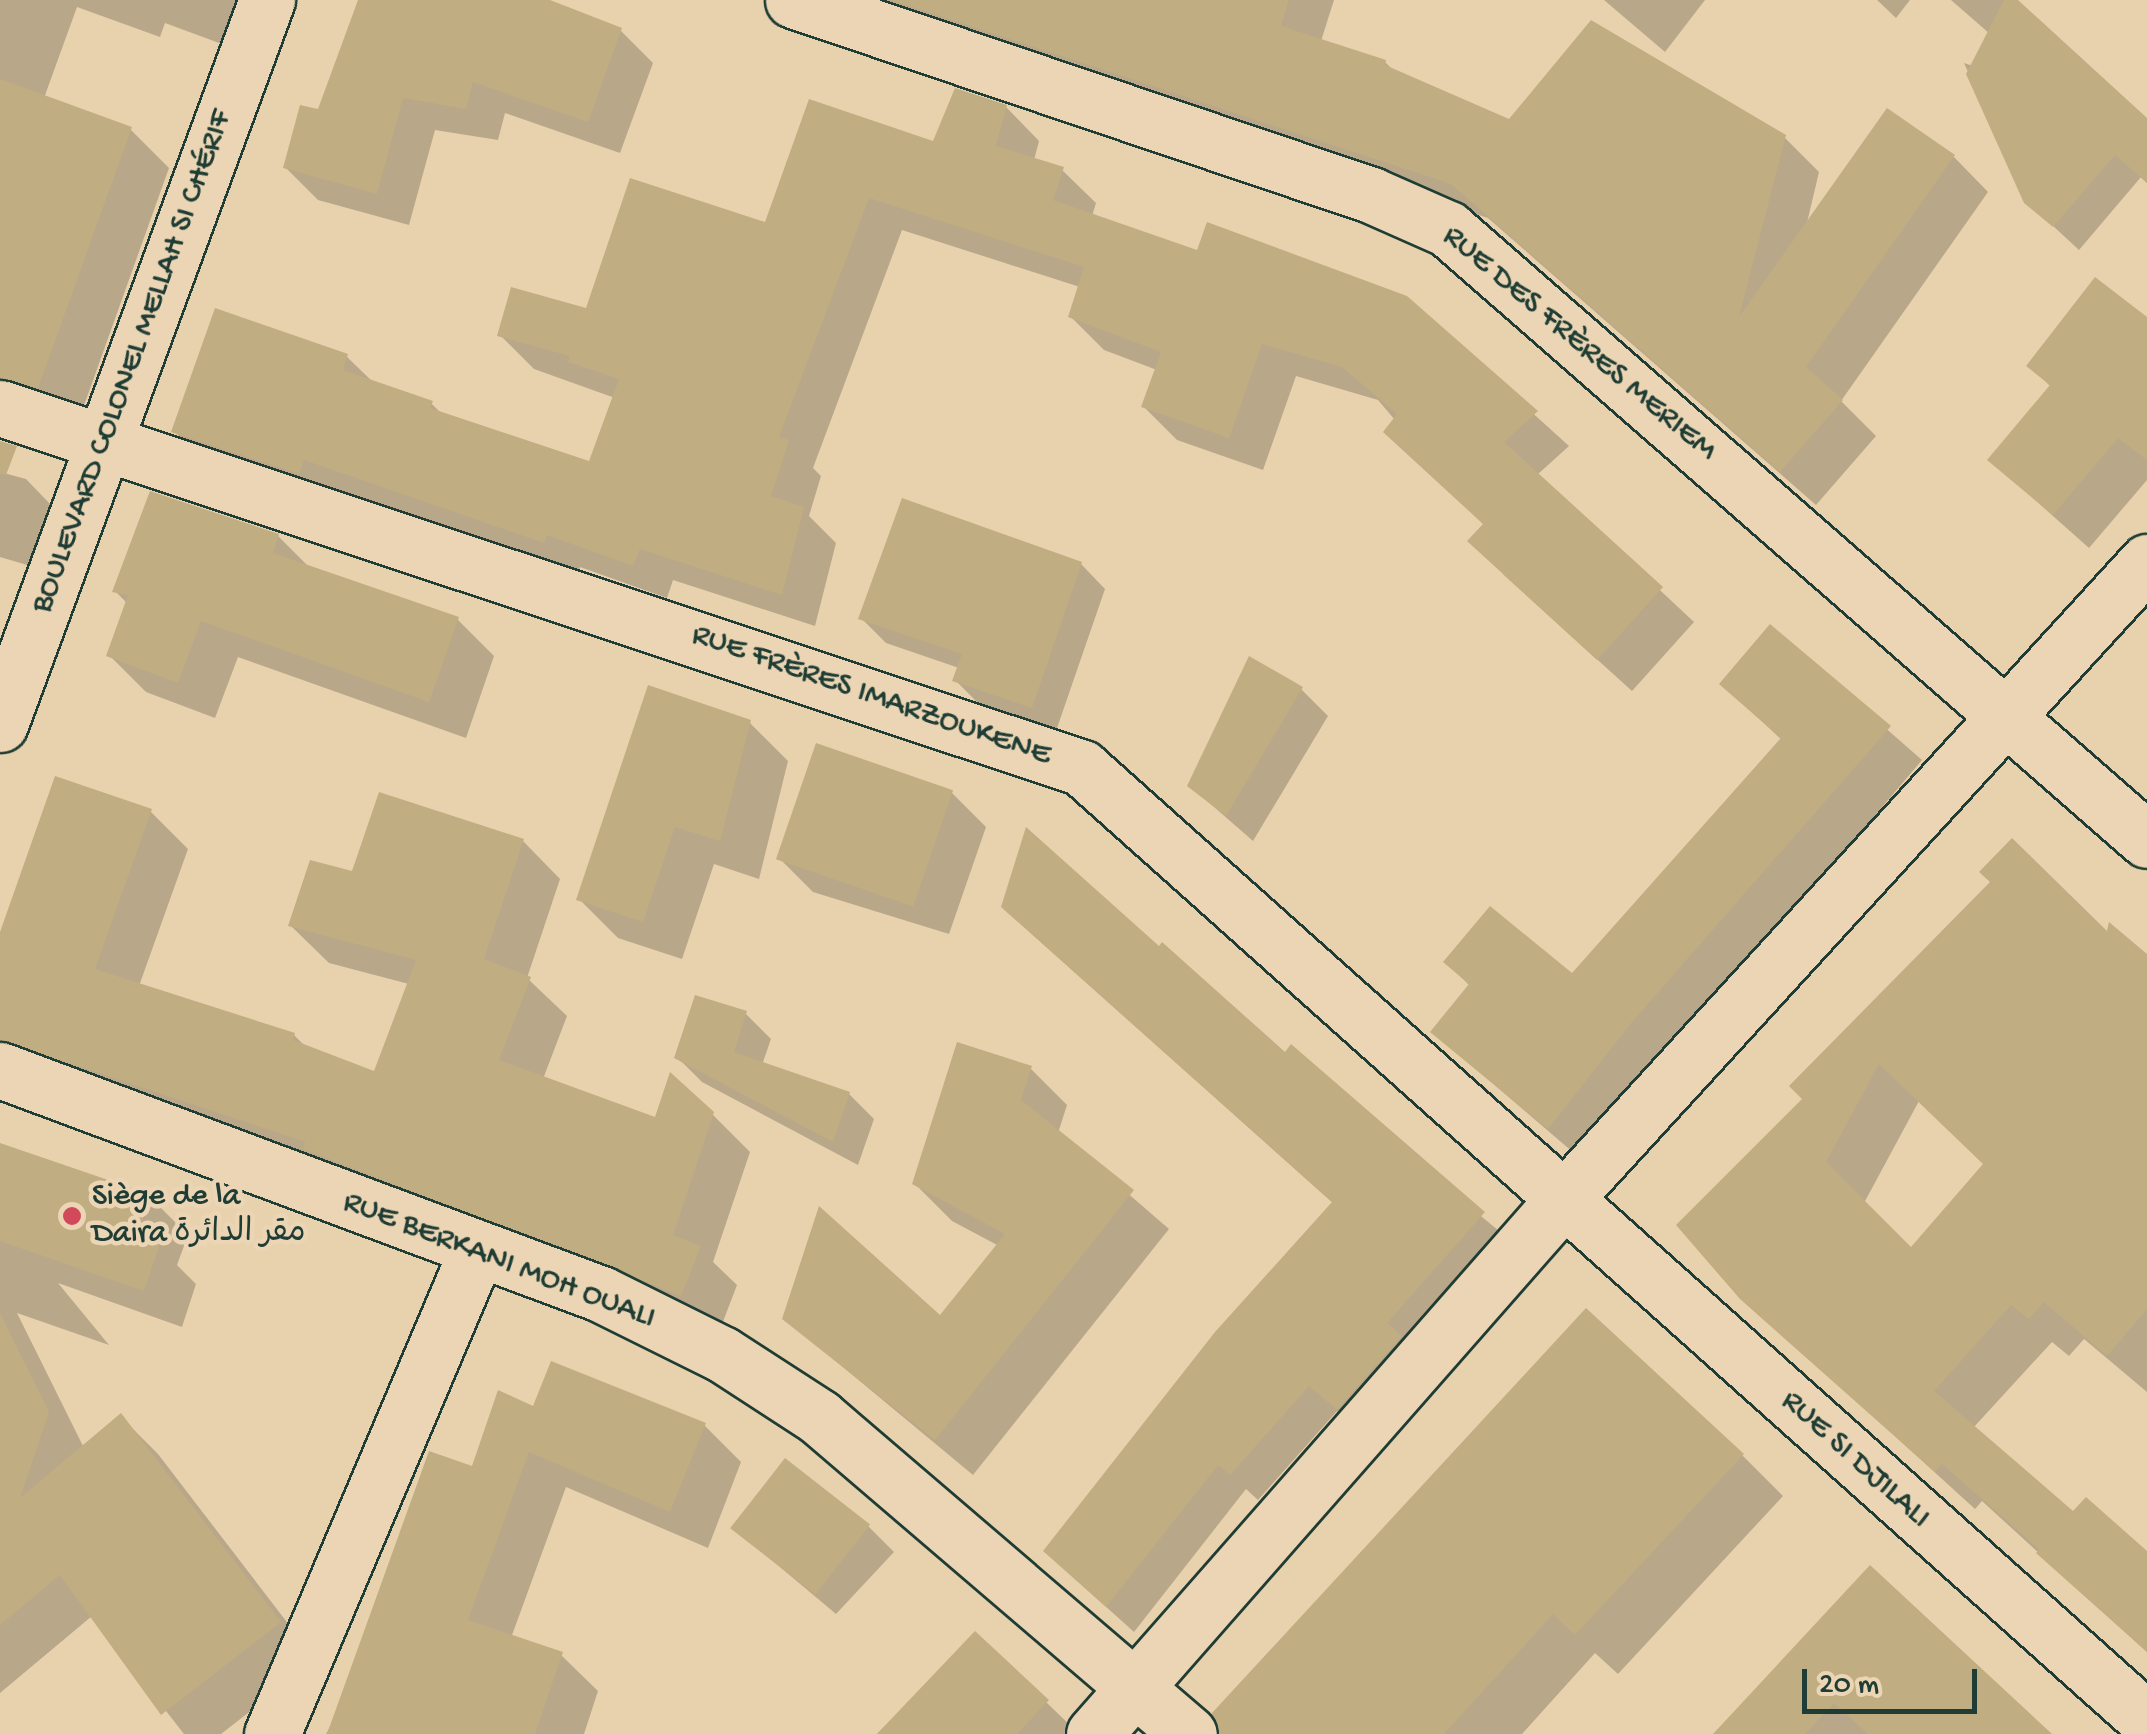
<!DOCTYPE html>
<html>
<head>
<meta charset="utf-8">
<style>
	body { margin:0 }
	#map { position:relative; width:2147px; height:1734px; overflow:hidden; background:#e8d1ad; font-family:"Gochi Hand","Playpen Sans Arabic",sans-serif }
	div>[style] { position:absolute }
	.shadow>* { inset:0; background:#0003 }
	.building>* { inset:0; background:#c0ad82; transform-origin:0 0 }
	.roads { filter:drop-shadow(2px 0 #1f3d34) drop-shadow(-2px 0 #1f3d34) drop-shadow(0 2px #1f3d34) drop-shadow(0 -2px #1f3d34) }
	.street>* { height:55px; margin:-27.5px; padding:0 27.5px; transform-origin:27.5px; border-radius:27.5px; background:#ebd5b4 }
	.dots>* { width:28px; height:28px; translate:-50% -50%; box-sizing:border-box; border:5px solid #ebd5b4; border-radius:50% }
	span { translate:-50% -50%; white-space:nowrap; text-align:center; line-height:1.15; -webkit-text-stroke:9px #ebd5b4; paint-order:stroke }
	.street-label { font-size:32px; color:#1f3d34 }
	.poi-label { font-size:32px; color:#1f3d34 }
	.left { translate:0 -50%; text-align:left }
	.scale { position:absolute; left:1802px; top:1669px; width:175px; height:45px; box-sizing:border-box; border:5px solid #1f3d34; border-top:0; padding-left:12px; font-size:30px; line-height:35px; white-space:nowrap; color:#1f3d34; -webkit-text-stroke:8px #ebd5b4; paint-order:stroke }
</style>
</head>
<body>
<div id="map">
	<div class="shadow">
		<i style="clip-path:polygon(0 0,268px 0,249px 54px,165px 23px,160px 37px,77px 7px,44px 98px,130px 129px,169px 168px,77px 425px,0 404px)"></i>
		<i style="clip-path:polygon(361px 0,544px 0,620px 30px,653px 63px,620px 153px,505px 113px,498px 140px,435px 130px,409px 225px,318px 200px,285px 167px,319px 112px)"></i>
		<i style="clip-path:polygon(854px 0,1334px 0,1321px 41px,1385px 62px,1396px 73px,1510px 122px,1784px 137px,1819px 172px,1806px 227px,1954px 157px,1988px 192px,1841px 401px,1876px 436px,1816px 505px,1488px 218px,868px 14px)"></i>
		<i style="clip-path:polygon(1604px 0,1705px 0,1665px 52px)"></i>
		<i style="clip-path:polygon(1877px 0,1910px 0,1896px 18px)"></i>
		<i style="clip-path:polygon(1951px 0,2014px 0,2147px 121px,2147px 183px,2141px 177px,2079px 250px,2026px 201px,1964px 63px,1973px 66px,1990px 34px)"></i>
		<i style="clip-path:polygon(1006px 107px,1039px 141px,1034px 160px,1062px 170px,1096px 203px,1092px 216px,1199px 253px,1406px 298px,1569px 446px,1537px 475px,1694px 622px,1632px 691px,1504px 575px,1485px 526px,1378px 400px,1296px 376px,1263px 470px,1177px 440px,1144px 407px,1157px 370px,1104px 350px,1070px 316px,1080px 287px,902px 230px,813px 468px,821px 476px,809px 516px,836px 543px,815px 626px,673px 580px,667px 598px,580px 567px,577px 575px,208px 465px,174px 431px,346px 356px,374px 383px,431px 403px,443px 415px,591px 465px,615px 398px,534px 369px,500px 335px,588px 311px)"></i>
		<i style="clip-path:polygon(2147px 320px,2147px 480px,2089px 548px,1990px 460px,2051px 387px,2029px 365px)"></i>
		<i style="clip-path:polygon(0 472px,26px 479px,52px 506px,34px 567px,0 557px)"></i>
		<i style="clip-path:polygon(278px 536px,310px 568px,457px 619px,494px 656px,466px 738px,238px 657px,215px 718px,146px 692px,109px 655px,128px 604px,115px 591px)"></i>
		<i style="clip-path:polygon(1081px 564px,1105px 589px,1056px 731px,980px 705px,955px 680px,959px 668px,886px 643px,861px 618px)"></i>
		<i style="clip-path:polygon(1770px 627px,1922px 760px,1773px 936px,1769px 932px,1582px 1160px,1433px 1032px,1470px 986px,1446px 962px,1572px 976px,1782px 740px,1722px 684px)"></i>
		<i style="clip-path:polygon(1301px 689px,1328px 716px,1253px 841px,1190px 786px)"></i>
		<i style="clip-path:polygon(749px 722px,788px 761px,759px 879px,714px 864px,682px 959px,618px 938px,579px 899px)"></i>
		<i style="clip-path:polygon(952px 793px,986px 827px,949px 934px,813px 892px,779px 858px)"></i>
		<i style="clip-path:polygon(150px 811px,188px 849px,139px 986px,294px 1035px,308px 1049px,375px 1074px,409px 984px,329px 963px,291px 926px,353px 874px,523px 841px,560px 879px,527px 978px,567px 1016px,543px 1079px,656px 1120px,712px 1114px,750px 1152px,713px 1262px,737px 1285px,719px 1332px,0 1060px,0 939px)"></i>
		<i style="clip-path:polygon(1031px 933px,1159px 950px,1510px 1240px,1365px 1434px,1337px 1411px,1258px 1500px,1246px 1489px,1134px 1632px,1073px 1577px,1334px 1204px)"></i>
		<i style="clip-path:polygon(evenodd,2108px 936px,2147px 958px,2147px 1392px,2084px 1339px,2069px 1356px,2052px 1342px,1973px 1428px,2074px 1514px,2147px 1554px,2147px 1652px,1982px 1501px,1975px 1509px,1742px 1297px,1805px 1099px,2108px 936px,1919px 1101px,1986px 1165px,1911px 1251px,1864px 1203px,1919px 1101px)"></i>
		<i style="clip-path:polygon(746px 1014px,771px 1039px,762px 1065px,849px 1094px,874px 1119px,858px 1165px,702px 1082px,677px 1057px)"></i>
		<i style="clip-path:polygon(1030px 1068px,1067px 1105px,1058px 1133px,1169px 1229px,973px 1475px,785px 1319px,940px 1319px,999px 1246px,952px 1221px,915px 1184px)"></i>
		<i style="clip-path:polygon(0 1145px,151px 1198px,188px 1235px,177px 1265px,196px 1284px,182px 1327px,58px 1283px,109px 1345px,17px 1313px,84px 1448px,121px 1417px,158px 1454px,316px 1660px,221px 1734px,184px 1734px,92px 1616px,0 1693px)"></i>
		<i style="clip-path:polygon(534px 1409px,704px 1425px,741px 1462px,708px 1548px,566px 1487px,511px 1638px,561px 1655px,598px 1691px,584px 1734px,326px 1734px,473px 1470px)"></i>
		<i style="clip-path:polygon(1742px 1455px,1783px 1496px,1618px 1674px,1595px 1653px,1522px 1734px,1225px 1734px)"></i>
		<i style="clip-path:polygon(731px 1526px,868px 1526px,894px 1552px,836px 1614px)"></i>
		<i style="clip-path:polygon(1870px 1568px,2048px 1734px,1716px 1734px)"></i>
		<i style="clip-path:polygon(975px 1634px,1073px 1728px,1068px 1734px,877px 1734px)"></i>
	</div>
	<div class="building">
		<i style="clip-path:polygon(358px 0,550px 0,622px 28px,588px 122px,473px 82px,466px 109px,403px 98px,377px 194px,283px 168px,300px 105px,318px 109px)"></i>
		<i style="clip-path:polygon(891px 0,1289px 0,1281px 26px,1386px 60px,1385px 65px,1509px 119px,1591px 20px,1786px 135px,1739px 317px,1887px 108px,1955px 155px,1806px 367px,1843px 400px,1780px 472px,1451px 184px)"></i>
		<i style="clip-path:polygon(2004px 0,2018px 0,2147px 118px,2147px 183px,2115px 155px,2053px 227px,2024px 203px,1966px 74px)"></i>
		<i style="clip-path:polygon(0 79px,132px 127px,38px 388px,0 378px)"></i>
		<i style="clip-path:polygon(955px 88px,1007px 105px,996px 146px,1064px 167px,1053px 200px,1197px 250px,1207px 222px,1407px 296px,1538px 411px,1504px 442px,1663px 587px,1597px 660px,1467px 541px,1483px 524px,1383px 432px,1397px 414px,1342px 367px,1262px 344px,1229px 438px,1141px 407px,1161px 352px,1068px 317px,1084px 267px,869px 198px,779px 437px,789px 440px,771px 496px,804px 507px,782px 595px,640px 549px,633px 566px,547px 535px,544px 543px,304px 460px,299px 474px,171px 432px,215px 308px,348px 354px,343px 370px,433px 401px,430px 408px,589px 461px,619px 379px,568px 362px,570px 356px,497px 336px,511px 287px,586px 308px,630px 178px,765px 222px,809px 99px,933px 141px)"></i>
		<i style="clip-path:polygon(2095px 277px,2147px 317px,2147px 460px,2118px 438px,2053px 515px,1987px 460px,2050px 385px,2026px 366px)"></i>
		<i style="clip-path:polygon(0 441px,17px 446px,6px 475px,0 474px)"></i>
		<i style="clip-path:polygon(150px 491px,279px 534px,273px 553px,459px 617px,429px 702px,201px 621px,178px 683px,106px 656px,128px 595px,112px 592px)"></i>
		<i style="clip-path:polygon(902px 498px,1082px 562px,1032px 708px,952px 681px,962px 654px,858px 619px)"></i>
		<i style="clip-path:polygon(1770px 624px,1891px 726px,1632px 1022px,1548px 1129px,1430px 1032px,1469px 984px,1443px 962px,1490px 906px,1572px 973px,1781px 738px,1719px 684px)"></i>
		<i style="clip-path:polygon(1249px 656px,1303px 687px,1226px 816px,1187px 786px)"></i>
		<i style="clip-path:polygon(648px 685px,751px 720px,720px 841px,675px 827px,643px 922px,576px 900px)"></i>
		<i style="left:816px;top:743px;width:145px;height:123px;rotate:19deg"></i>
		<i style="clip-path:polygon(55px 776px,152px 809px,95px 969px,295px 1033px,293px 1040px,374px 1071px,416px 960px,288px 926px,310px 860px,352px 871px,379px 792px,524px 839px,484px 959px,531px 977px,499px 1060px,655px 1117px,670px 1072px,714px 1112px,673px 1235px,701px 1246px,681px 1296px,303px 1149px,305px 1142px,0 1040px,0 932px)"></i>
		<i style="clip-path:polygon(1026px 827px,1159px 946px,1162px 942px,1285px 1052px,1291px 1044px,1485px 1212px,1387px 1323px,1402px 1336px,1337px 1410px,1309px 1386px,1230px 1475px,1218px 1465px,1106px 1607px,1043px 1551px,1215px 1332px,1332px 1202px,1001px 907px)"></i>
		<i style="clip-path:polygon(evenodd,2012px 838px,2107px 931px,2109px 922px,2147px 954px,2147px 1309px,2107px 1356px,2044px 1302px,2029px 1319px,2011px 1305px,1934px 1391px,2073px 1511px,2086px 1497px,2147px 1551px,2147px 1652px,2036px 1553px,2039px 1549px,1942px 1464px,1935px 1472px,1740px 1299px,1676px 1225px,1802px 1099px,1789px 1086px,1990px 882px,1979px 872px,2012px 838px,1879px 1064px,1983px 1164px,1911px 1247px,1826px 1162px,1879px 1064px)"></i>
		<i style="clip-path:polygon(695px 995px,747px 1011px,734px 1052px,850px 1092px,833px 1142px,674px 1058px)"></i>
		<i style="clip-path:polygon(957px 1042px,1032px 1066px,1021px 1100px,1134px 1190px,935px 1440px,782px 1319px,819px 1206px,940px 1315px,1005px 1234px,912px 1184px)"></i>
		<i style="clip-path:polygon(0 1143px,152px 1195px,137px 1236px,160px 1244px,144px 1291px,0 1241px)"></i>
		<i style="clip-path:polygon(1586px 1308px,1744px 1454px,1575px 1635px,1553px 1614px,1444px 1734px,1219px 1734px,1212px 1713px)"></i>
		<i style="clip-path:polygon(0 1313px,49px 1412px,20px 1498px,121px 1413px,281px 1622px,161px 1715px,60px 1575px,0 1625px)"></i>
		<i style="clip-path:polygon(551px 1361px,706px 1423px,670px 1512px,529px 1452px,468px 1620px,563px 1652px,535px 1734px,327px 1734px,429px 1451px,472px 1466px,498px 1390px,533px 1406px)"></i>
		<i style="left:785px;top:1458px;width:108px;height:89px;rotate:38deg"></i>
		<i style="clip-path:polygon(1870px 1565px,2052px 1734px,1868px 1734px,1834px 1703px,1805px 1734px,1713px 1734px)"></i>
		<i style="clip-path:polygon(975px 1631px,1049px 1700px,1017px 1734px,877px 1734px)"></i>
	</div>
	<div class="roads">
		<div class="street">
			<i style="left:793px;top:0;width:610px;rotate:18.64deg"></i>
			<i style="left:1371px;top:195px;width:84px;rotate:23.8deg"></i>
			<i style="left:1448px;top:229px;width:928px;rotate:41.16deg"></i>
			<i style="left:0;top:408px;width:1140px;rotate:18.4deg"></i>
			<i style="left:1082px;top:768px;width:1428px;rotate:41.79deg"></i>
			<i style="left:0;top:724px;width:772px;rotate:-69.76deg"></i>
			<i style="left:0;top:1070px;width:641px;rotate:20.44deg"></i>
			<i style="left:601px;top:1294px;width:135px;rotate:26.4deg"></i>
			<i style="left:722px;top:1354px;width:116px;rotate:33deg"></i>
			<i style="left:819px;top:1417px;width:487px;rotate:40.6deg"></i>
			<i style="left:272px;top:1734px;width:526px;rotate:-67.04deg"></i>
			<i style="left:1094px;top:1734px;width:711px;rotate:-48.71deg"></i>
			<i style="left:1563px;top:1200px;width:865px;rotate:-47.53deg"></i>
		</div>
	</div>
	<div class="dots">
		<i style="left:72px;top:1216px;background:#d1495b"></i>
	</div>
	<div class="street-label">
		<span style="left:1579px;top:344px;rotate:40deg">RUE DES FRÈRES MERIEM</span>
		<span style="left:133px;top:362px;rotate:-70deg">BOULEVARD COLONEL MELLAH SI CHÉRIF</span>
		<span style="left:871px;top:696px;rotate:19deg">RUE FRÈRES IMARZOUKENE</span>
		<span style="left:499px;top:1261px;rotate:21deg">RUE BERKANI MOH OUALI</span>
		<span style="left:1855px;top:1460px;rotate:42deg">RUE SI DJILALI</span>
	</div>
	<div class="poi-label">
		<span class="left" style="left:92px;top:1216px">Siège de la<br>Daira مقر الدائرة</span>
	</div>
	<div class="scale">20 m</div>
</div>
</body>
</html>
